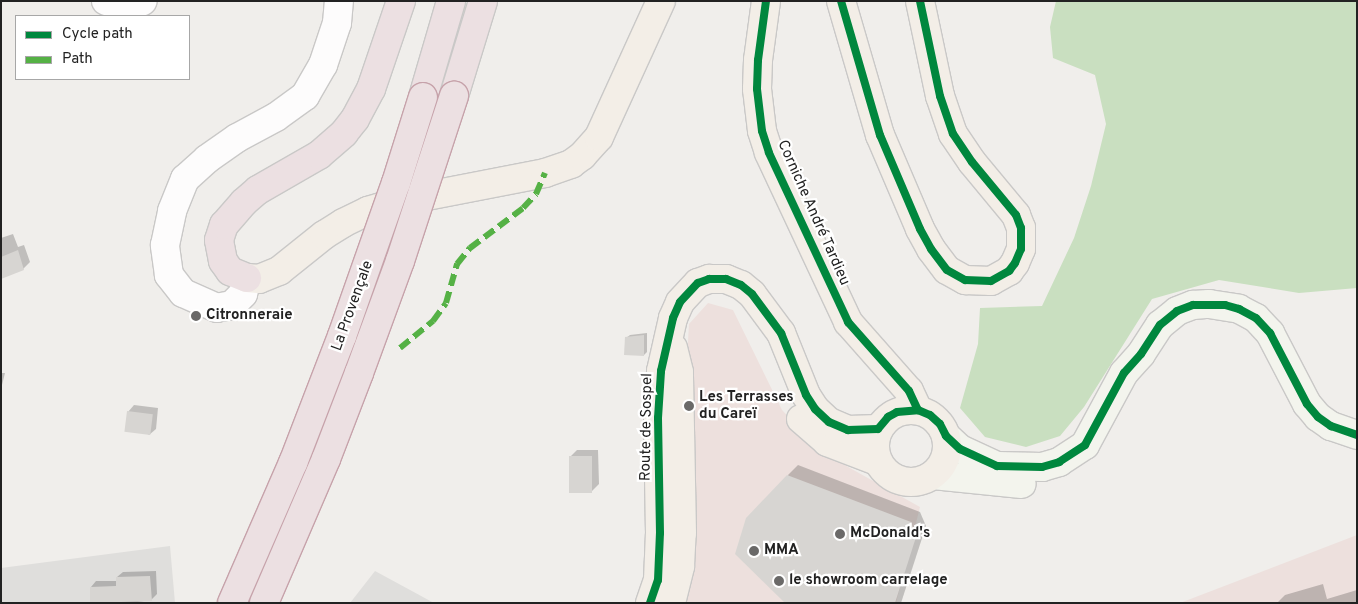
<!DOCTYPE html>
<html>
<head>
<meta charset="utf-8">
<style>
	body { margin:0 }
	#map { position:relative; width:1358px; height:604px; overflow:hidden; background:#f0eeeb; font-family:Overpass,sans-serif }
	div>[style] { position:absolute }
	.residential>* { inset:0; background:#dfdedc }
	.commercial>* { inset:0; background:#ede0dd }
	.forest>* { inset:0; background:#c9dfc0 }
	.shadow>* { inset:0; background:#0003 }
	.building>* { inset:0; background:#d7d5d2; transform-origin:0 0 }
	.roads { filter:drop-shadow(1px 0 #c9c8c7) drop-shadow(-1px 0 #c9c8c7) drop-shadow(0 1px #c9c8c7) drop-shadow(0 -1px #c9c8c7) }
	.tertiary>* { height:28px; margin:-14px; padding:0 14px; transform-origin:14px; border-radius:14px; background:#fdfcfc }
	.secondary>* { height:28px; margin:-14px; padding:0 14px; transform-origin:14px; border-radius:14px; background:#f3f4ed }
	.primary>* { height:28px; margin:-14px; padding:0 14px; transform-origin:14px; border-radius:14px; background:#f3eee7 }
	.primary>.ring { margin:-14px; padding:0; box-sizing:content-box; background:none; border:28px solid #f3eee7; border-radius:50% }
	.motorway>* { height:28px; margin:-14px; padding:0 14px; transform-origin:14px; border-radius:14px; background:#ece0e2 }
	.bridges { filter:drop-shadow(1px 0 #c6a2aa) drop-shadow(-1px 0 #c6a2aa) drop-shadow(0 1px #c6a2aa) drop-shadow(0 -1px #c6a2aa) }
	.motorway-bridge>* { height:28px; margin:-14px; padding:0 14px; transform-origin:14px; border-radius:14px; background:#ece0e2 }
	.quiet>* { height:6px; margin-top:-3px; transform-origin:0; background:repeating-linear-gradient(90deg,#55b145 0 12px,transparent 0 18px) }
	.cycleway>* { height:8px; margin:-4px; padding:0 4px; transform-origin:4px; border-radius:4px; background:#00873e }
	.dots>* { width:14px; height:14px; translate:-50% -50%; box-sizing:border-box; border:2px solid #fff; border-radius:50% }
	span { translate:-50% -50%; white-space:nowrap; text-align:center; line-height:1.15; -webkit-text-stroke:4.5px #fff; paint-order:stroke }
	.street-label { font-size:15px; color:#222 }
	.poi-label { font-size:15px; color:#222; font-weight:700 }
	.left { translate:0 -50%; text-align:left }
	.frame { position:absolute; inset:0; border:2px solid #222; pointer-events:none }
	.legend { position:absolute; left:15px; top:15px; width:175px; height:65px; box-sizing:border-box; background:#fff; border:1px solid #a7a7a7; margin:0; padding:6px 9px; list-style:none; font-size:15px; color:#222 }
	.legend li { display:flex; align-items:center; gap:10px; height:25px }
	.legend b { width:25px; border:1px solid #a7a7a7 }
</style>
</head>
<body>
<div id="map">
	<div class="residential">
		<i style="clip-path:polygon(170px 546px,175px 603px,1px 603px,1px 568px)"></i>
		<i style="clip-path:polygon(375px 571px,434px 603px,350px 603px)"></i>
	</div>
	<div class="commercial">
		<i style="clip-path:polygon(708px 303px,733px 310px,782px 410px,823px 453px,920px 507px,896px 603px,662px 603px,681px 461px,689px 324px)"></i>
		<i style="clip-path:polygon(1357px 535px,1357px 603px,1180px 603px)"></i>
	</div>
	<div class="forest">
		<i style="clip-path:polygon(1056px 1px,1357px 1px,1357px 288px,1299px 293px,1219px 280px,1152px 299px,1084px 407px,1060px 436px,1026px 447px,985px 437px,960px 408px,978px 344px,980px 308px,1042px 306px,1074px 238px,1091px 186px,1106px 124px,1095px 75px,1053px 58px,1050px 27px)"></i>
	</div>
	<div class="shadow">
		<i style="clip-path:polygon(13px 234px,18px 247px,24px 245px,30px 262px,23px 269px,1px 277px,1px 238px)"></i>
		<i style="clip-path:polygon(647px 333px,647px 352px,644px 355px,626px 338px,630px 335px)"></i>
		<i style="clip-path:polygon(1px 373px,5px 373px,1px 389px)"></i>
		<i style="clip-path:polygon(134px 405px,158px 408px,156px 429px,149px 435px,128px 412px)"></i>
		<i style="clip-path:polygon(577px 450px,598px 450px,599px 484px,592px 491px,570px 457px)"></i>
		<i style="clip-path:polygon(798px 465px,920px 512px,926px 526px,901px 603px,821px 603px,788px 475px)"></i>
		<i style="clip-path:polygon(156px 571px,157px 594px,151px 600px,130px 603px,91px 603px,91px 587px,96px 581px,117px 581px,117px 577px,123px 572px)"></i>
		<i style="clip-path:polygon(1323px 584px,1327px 599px,1357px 590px,1357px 603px,1277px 603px,1285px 595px)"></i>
	</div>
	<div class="building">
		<i style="clip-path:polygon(18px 250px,24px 270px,1px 279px,1px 257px)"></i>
		<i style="clip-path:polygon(644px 335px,644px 356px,624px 355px,625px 337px)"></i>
		<i style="left:127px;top:411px;width:26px;height:21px;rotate:7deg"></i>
		<i style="left:569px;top:456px;width:23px;height:37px"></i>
		<i style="clip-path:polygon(787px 475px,911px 522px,916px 537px,895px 603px,785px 603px,735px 554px,746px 518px)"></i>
		<i style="clip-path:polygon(150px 576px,152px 601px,90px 603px,90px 587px,116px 586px,116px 577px)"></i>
	</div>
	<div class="roads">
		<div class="tertiary">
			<i style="left:106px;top:1px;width:22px;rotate:18deg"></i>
			<i style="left:127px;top:8px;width:17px;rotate:-24deg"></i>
			<i style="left:247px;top:278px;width:16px;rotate:104deg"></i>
			<i style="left:243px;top:294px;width:16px;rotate:135deg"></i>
			<i style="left:232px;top:305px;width:15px;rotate:169deg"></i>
			<i style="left:217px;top:308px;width:37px;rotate:-156deg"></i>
			<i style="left:183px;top:293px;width:23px;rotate:-128deg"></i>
			<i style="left:169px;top:275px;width:30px;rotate:-98deg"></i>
			<i style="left:165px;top:245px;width:35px;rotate:-78deg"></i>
			<i style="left:172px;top:211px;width:35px;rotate:-68deg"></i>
			<i style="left:185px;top:179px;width:30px;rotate:-42deg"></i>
			<i style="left:207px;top:159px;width:37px;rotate:-35deg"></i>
			<i style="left:237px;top:138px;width:44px;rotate:-28.3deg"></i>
			<i style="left:276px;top:117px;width:36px;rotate:-36deg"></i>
			<i style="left:305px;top:96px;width:36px;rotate:-60deg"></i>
			<i style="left:323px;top:65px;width:44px;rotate:-71.6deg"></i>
			<i style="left:337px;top:23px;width:22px;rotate:-85deg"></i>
		</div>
		<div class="secondary">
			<i style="left:946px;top:436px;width:19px;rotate:43deg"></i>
			<i style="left:960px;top:449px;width:41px;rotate:24.7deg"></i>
			<i style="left:997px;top:466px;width:45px;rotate:1.3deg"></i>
			<i style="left:1042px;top:467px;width:18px;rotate:-16deg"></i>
			<i style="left:1059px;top:462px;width:31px;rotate:-33deg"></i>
			<i style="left:1085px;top:445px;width:82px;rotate:-61.6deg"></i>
			<i style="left:1124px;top:373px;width:25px;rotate:-48deg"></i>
			<i style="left:1141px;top:354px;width:35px;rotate:-57deg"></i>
			<i style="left:1160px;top:325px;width:22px;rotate:-39deg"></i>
			<i style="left:1177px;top:311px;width:17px;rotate:-21deg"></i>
			<i style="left:1193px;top:305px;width:16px;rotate:-4deg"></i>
			<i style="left:1209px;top:304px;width:30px;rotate:9deg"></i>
			<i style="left:1239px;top:309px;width:19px;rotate:28deg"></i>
			<i style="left:1256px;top:318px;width:21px;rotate:47deg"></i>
			<i style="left:1270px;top:333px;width:80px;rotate:62.5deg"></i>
			<i style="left:1307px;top:404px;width:17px;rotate:50deg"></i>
			<i style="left:1318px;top:417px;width:16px;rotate:35deg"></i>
			<i style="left:1331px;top:426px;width:28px;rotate:19deg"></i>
			<i style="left:933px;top:475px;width:89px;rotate:5.8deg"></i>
		</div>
		<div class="primary">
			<i style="left:766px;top:1px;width:60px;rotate:97.7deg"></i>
			<i style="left:758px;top:60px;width:29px;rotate:92deg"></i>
			<i style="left:757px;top:89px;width:42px;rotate:83.2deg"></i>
			<i style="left:762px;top:131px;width:23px;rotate:72deg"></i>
			<i style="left:769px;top:153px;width:187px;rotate:64.9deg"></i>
			<i style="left:848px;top:322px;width:92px;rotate:48.5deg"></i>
			<i style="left:909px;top:391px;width:21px;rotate:65deg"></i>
			<i style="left:841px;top:1px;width:140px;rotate:73.8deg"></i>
			<i style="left:880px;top:135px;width:102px;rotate:66.9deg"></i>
			<i style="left:920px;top:229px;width:23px;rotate:61deg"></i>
			<i style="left:931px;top:249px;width:26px;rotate:53deg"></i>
			<i style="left:947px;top:270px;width:21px;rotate:29deg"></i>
			<i style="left:965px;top:280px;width:26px;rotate:2deg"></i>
			<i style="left:991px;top:281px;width:21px;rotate:-29deg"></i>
			<i style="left:1009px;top:271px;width:10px;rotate:-53deg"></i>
			<i style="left:1015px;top:263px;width:15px;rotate:-67deg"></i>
			<i style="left:1021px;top:249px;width:21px;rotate:-90deg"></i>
			<i style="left:1021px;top:228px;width:14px;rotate:-111deg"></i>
			<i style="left:1016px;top:215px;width:69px;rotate:-129.7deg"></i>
			<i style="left:972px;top:162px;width:34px;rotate:-124deg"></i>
			<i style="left:953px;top:134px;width:40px;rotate:-108.9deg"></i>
			<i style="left:940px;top:96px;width:97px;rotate:-101.9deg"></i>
			<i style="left:247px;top:278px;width:12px;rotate:5deg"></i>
			<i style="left:259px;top:279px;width:22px;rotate:-22deg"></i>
			<i style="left:279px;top:271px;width:58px;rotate:-38.7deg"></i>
			<i style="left:324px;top:235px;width:22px;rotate:-32deg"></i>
			<i style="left:343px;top:223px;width:28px;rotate:-26deg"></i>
			<i style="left:368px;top:211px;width:34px;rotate:-17deg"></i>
			<i style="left:401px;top:201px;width:147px;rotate:-11deg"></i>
			<i style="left:545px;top:173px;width:28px;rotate:-19deg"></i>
			<i style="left:571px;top:164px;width:14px;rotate:-36deg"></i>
			<i style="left:582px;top:156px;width:25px;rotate:-48deg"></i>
			<i style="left:599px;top:137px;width:149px;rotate:-65.5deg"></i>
			<i class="ring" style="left:875px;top:410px;width:44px;height:44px"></i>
			<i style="left:801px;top:419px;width:35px;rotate:41deg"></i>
			<i style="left:827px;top:442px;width:53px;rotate:20.8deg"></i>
			<i style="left:650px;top:603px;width:24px;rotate:-71deg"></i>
			<i style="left:658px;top:580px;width:47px;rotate:-87.6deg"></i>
			<i style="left:660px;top:533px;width:115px;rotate:-91deg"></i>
			<i style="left:658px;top:418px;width:47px;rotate:-86.3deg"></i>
			<i style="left:661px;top:371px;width:54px;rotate:-77.2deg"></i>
			<i style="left:673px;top:318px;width:17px;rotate:-66deg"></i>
			<i style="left:680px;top:302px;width:26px;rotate:-47deg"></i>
			<i style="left:698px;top:283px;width:12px;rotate:-20deg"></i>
			<i style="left:709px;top:279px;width:17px"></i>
			<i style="left:726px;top:279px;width:16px;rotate:22deg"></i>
			<i style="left:741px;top:285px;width:14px;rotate:39deg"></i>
			<i style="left:752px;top:294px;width:49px;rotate:53.4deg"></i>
			<i style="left:781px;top:333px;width:67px;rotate:68deg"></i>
			<i style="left:806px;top:395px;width:17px;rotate:57deg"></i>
			<i style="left:815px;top:409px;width:19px;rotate:43deg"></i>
			<i style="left:829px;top:422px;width:21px;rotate:23deg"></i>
			<i style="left:848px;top:430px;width:30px;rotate:-2deg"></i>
			<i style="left:671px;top:603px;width:38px;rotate:-76deg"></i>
			<i style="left:680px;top:566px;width:33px;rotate:-87deg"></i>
			<i style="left:682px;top:533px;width:161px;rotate:-91.1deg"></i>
			<i style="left:679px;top:372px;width:25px;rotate:-104deg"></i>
		</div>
		<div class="motorway">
			<i style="left:454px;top:96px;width:99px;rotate:-73deg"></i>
			<i style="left:423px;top:97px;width:100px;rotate:-73.7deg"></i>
			<i style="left:247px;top:278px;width:18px;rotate:-158deg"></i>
			<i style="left:230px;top:271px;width:12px;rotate:-125deg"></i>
			<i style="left:223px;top:261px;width:21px;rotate:-101deg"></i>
			<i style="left:219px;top:240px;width:16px;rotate:-72deg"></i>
			<i style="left:224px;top:225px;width:30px;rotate:-49deg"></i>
			<i style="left:244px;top:202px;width:18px;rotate:-41deg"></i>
			<i style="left:258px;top:190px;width:70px;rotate:-29.8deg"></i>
			<i style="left:319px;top:155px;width:33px;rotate:-41deg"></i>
			<i style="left:344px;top:133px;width:18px;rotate:-52deg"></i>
			<i style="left:355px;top:119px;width:34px;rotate:-62deg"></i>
			<i style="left:371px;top:89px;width:93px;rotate:-71.2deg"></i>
		</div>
	</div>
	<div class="bridges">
		<div class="motorway-bridge">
			<i style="left:232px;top:603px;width:153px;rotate:-66.5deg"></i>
			<i style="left:293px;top:463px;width:136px;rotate:-68.9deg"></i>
			<i style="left:342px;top:336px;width:162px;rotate:-70.6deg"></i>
			<i style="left:396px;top:183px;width:90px;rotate:-72.6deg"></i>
			<i style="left:264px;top:603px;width:157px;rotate:-66.7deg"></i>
			<i style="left:326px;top:459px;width:92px;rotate:-69deg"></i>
			<i style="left:359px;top:373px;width:119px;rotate:-69.9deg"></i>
			<i style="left:400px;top:261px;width:174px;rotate:-71.9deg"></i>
		</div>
	</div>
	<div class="quiet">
		<i style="left:400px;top:348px;width:43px;rotate:-39.3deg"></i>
		<i style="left:433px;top:321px;width:22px;rotate:-54deg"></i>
		<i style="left:446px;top:303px;width:41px;rotate:-74.2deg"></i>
		<i style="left:457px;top:264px;width:21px;rotate:-51deg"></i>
		<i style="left:470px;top:248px;width:66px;rotate:-37deg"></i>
		<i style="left:523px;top:208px;width:19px;rotate:-47deg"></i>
		<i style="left:536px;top:194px;width:23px;rotate:-67deg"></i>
	</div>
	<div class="cycleway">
		<i style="left:766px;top:1px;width:60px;rotate:97.7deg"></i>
		<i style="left:758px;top:60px;width:29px;rotate:92deg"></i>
		<i style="left:757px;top:89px;width:42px;rotate:83.2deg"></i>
		<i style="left:762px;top:131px;width:23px;rotate:72deg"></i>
		<i style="left:769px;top:153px;width:187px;rotate:64.9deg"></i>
		<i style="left:848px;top:322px;width:92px;rotate:48.5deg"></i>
		<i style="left:909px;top:391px;width:21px;rotate:65deg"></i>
		<i style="left:841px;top:1px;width:140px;rotate:73.8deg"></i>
		<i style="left:880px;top:135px;width:102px;rotate:66.9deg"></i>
		<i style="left:920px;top:229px;width:23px;rotate:61deg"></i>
		<i style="left:931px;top:249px;width:26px;rotate:53deg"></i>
		<i style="left:947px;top:270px;width:21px;rotate:29deg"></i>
		<i style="left:965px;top:280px;width:26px;rotate:2deg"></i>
		<i style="left:991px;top:281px;width:21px;rotate:-29deg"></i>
		<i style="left:1009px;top:271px;width:10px;rotate:-53deg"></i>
		<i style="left:1015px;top:263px;width:15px;rotate:-67deg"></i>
		<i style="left:1021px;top:249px;width:21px;rotate:-90deg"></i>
		<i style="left:1021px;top:228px;width:14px;rotate:-111deg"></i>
		<i style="left:1016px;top:215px;width:69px;rotate:-129.7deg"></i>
		<i style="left:972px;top:162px;width:34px;rotate:-124deg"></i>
		<i style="left:953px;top:134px;width:40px;rotate:-108.9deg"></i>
		<i style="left:940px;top:96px;width:97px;rotate:-101.9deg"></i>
		<i style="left:650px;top:603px;width:24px;rotate:-71deg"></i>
		<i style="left:658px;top:580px;width:47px;rotate:-87.6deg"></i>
		<i style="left:660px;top:533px;width:115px;rotate:-91deg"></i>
		<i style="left:658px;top:418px;width:47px;rotate:-86.3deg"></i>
		<i style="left:661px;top:371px;width:54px;rotate:-77.2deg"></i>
		<i style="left:673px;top:318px;width:17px;rotate:-66deg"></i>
		<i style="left:680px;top:302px;width:26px;rotate:-47deg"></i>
		<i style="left:698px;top:283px;width:12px;rotate:-20deg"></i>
		<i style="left:709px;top:279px;width:17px"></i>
		<i style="left:726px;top:279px;width:16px;rotate:22deg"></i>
		<i style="left:741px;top:285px;width:14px;rotate:39deg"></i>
		<i style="left:752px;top:294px;width:49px;rotate:53.4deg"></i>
		<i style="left:781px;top:333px;width:67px;rotate:68deg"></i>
		<i style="left:806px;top:395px;width:17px;rotate:57deg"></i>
		<i style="left:815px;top:409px;width:19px;rotate:43deg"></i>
		<i style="left:829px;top:422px;width:21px;rotate:23deg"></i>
		<i style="left:848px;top:430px;width:30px;rotate:-2deg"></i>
		<i style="left:878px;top:429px;width:16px;rotate:-50deg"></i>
		<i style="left:888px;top:417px;width:10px;rotate:-29deg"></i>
		<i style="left:897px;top:412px;width:21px;rotate:-5deg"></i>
		<i style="left:918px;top:410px;width:13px;rotate:23deg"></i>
		<i style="left:930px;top:415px;width:13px;rotate:42deg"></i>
		<i style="left:940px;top:424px;width:13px;rotate:63deg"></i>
		<i style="left:946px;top:436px;width:19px;rotate:43deg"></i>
		<i style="left:960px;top:449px;width:41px;rotate:24.7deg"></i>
		<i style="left:997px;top:466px;width:45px;rotate:1.3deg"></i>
		<i style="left:1042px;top:467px;width:18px;rotate:-16deg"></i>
		<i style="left:1059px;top:462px;width:31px;rotate:-33deg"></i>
		<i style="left:1085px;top:445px;width:82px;rotate:-61.6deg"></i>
		<i style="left:1124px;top:373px;width:25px;rotate:-48deg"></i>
		<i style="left:1141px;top:354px;width:35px;rotate:-57deg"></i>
		<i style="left:1160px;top:325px;width:22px;rotate:-39deg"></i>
		<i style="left:1177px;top:311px;width:17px;rotate:-21deg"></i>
		<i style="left:1193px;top:305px;width:32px"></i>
		<i style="left:1225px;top:305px;width:15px;rotate:16deg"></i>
		<i style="left:1239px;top:309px;width:19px;rotate:28deg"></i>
		<i style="left:1256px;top:318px;width:21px;rotate:47deg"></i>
		<i style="left:1270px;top:333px;width:80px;rotate:62.5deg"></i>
		<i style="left:1307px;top:404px;width:17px;rotate:50deg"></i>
		<i style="left:1318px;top:417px;width:16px;rotate:35deg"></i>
		<i style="left:1331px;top:426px;width:28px;rotate:19deg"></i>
	</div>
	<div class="dots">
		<i style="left:196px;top:316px;background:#6a6968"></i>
		<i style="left:689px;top:406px;background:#6a6968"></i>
		<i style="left:840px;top:534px;background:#6a6968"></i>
		<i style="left:754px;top:551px;background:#6a6968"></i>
		<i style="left:779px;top:581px;background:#6a6968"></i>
	</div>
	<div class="street-label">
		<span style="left:813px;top:213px;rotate:66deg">Corniche André Tardieu</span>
		<span style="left:353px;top:306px;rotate:-70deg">La Provençale</span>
		<span style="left:647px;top:427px;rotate:-89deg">Route de Sospel</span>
	</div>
	<div class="poi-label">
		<span class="left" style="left:206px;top:316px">Citronneraie</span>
		<span class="left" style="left:699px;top:406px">Les Terrasses<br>du Careï</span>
		<span class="left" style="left:850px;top:534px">McDonald's</span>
		<span class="left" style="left:764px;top:551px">MMA</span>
		<span class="left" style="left:789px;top:581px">le showroom carrelage</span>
	</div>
	<div class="frame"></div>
	<ul class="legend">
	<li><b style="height:6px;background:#00873e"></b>Cycle path</li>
	<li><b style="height:6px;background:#55b145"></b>Path</li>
	</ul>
</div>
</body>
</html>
